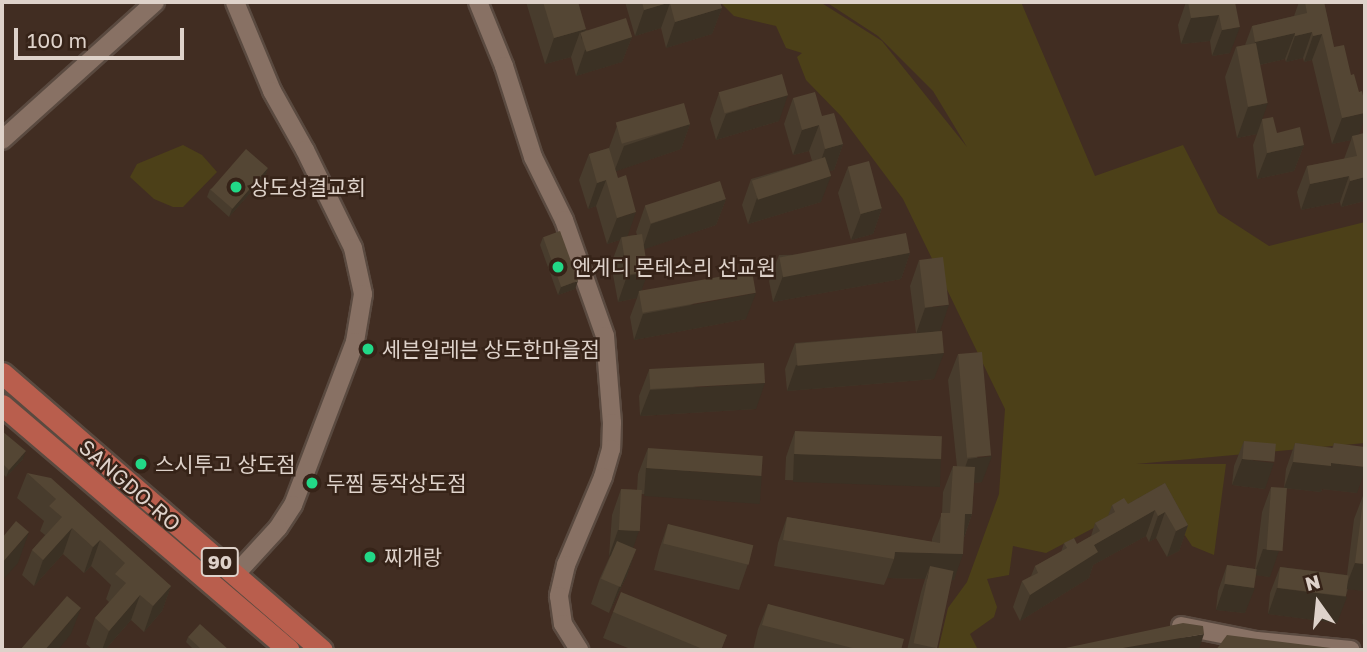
<!DOCTYPE html>
<html>
<head>
<meta charset="utf-8">
<style>
	body { margin:0 }
	#map { position:relative; width:1367px; height:652px; overflow:hidden; background:#412d22; font-family:"Golos Text","Noto Sans KR",sans-serif }
	div>[style] { position:absolute }
	.green>* { inset:0; background:#4c4018 }
	.roads { filter:drop-shadow(2px 0 #5a4a40) drop-shadow(-2px 0 #5a4a40) drop-shadow(0 2px #5a4a40) drop-shadow(0 -2px #5a4a40) }
	.minor>* { height:18px; margin:-9px; padding:0 9px; transform-origin:9px; border-radius:9px; background:#887164 }
	.major>* { height:21px; margin:-10.5px; padding:0 10.5px; transform-origin:10.5px; border-radius:10.5px; background:#b95e4d }
	.wall>* { inset:0; background:#483c2d }
	.shaded-wall>* { inset:0; background:#3b3124; transform-origin:0 0 }
	.building>* { inset:0; background:#544634; transform-origin:0 0 }
	.dots>* { width:19px; height:19px; translate:-50% -50%; box-sizing:border-box; border:4px solid #362318; border-radius:50% }
	span { translate:-50% -50%; white-space:nowrap; text-align:center; line-height:1.15; -webkit-text-stroke:5px #362318; paint-order:stroke }
	.shield-label span { padding:2px 5px; background:#362318; border:2px solid; border-radius:5px; -webkit-text-stroke-width:0 }
	.shield-label { font-size:19px; color:#ded2ca; font-weight:700 }
	.poi-label { font-size:21px; color:#ded2ca }
	.left { translate:0 -50%; text-align:left }
	.street-label { font-size:21px; color:#ded2ca }
	.frame { position:absolute; inset:0; border:4px solid #ded2ca; pointer-events:none }
	.north { position:absolute; left:1283px; top:568px; width:70px; height:70px; -webkit-text-stroke:5px #362318; paint-order:stroke; rotate:345deg; font-size:19px; font-weight:700; line-height:28px; text-align:center; color:#ded2ca }
	.north::after { content:''; display:block; margin:auto; width:24px; height:32px; background:#ded2ca; clip-path:polygon(50% 0,100% 100%,50% 72%,0 100%) }
	.scale { position:absolute; left:14px; top:28px; width:170px; height:32px; box-sizing:border-box; border:4px solid #ded2ca; border-top:0; padding-left:9px; font-size:21px; line-height:24px; white-space:nowrap; color:#ded2ca; -webkit-text-stroke:5px #362318; paint-order:stroke }
</style>
</head>
<body>
<div id="map">
	<div class="green">
		<i style="clip-path:polygon(720px 2px,820px 2px,882px 41px,967px 147px,933px 91px,878px 36px,826px 2px,1021px 2px,1095px 176px,1183px 145px,1218px 213px,1269px 246px,1365px 222px,1365px 443px,1136px 464px,1226px 464px,1214px 555px,1192px 546px,1158px 494px,1046px 553px,1013px 546px,1009px 575px,987px 579px,997px 607px,994px 617px,970px 634px,977px 648px,938px 650px,948px 608px,967px 582px,999px 494px,1005px 409px,903px 199px,841px 116px,806px 80px,797px 57px,802px 53px,786px 48px,776px 26px,734px 16px)"></i>
		<i style="clip-path:polygon(183px 145px,202px 155px,217px 172px,183px 207px,173px 207px,154px 199px,130px 177px,137px 164px)"></i>
	</div>
	<div class="roads">
		<div class="minor">
			<i style="left:235px;top:2px;width:96px;rotate:67.4deg"></i>
			<i style="left:272px;top:91px;width:68px;rotate:60.8deg"></i>
			<i style="left:305px;top:150px;width:109px;rotate:63.9deg"></i>
			<i style="left:353px;top:248px;width:47px;rotate:77.7deg"></i>
			<i style="left:363px;top:294px;width:49px;rotate:99.5deg"></i>
			<i style="left:355px;top:342px;width:174px;rotate:110.8deg"></i>
			<i style="left:293px;top:505px;width:27px;rotate:123deg"></i>
			<i style="left:278px;top:528px;width:64px;rotate:132.5deg"></i>
			<i style="left:478px;top:2px;width:69px;rotate:67.9deg"></i>
			<i style="left:504px;top:66px;width:96px;rotate:72.3deg"></i>
			<i style="left:533px;top:157px;width:70px;rotate:63.8deg"></i>
			<i style="left:564px;top:220px;width:123px;rotate:70.5deg"></i>
			<i style="left:605px;top:336px;width:87px;rotate:85.4deg"></i>
			<i style="left:612px;top:423px;width:26px;rotate:92deg"></i>
			<i style="left:611px;top:449px;width:29px;rotate:106deg"></i>
			<i style="left:603px;top:477px;width:95px;rotate:112.8deg"></i>
			<i style="left:566px;top:565px;width:32px;rotate:103deg"></i>
			<i style="left:559px;top:596px;width:28px;rotate:82deg"></i>
			<i style="left:563px;top:624px;width:31px;rotate:58deg"></i>
			<i style="left:2px;top:140px;width:206px;rotate:-42deg"></i>
			<i style="left:1181px;top:626px;width:77px;rotate:11.2deg"></i>
			<i style="left:1257px;top:641px;width:94px;rotate:5.5deg"></i>
		</div>
		<div class="major">
			<i style="left:2px;top:373px;width:423px;rotate:40.9deg"></i>
			<i style="left:2px;top:405px;width:377px;rotate:40.5deg"></i>
		</div>
	</div>
	<div class="wall">
		<i style="clip-path:polygon(526px 2px,578px 2px,585px 30px,632px 37px,622px 62px,576px 76px,571px 57px,545px 64px)"></i>
		<i style="clip-path:polygon(625px 2px,720px 2px,722px 8px,712px 34px,666px 48px,661px 28px,635px 36px)"></i>
		<i style="clip-path:polygon(1186px 2px,1235px 2px,1230px 53px,1212px 56px,1210px 41px,1181px 44px,1178px 25px)"></i>
		<i style="clip-path:polygon(1299px 2px,1324px 2px,1334px 47px,1359px 134px,1365px 133px,1365px 201px,1341px 207px,1340px 202px,1301px 210px,1297px 192px,1307px 166px,1344px 159px,1351px 140px,1332px 144px,1312px 60px,1304px 62px,1303px 58px,1286px 62px,1285px 59px,1260px 65px,1262px 119px,1277px 133px,1304px 145px,1294px 171px,1257px 179px,1253px 145px,1257px 134px,1237px 138px,1225px 77px,1236px 47px,1245px 45px,1252px 26px,1294px 16px)"></i>
		<i style="clip-path:polygon(719px 93px,779px 121px,716px 140px,710px 119px)"></i>
		<i style="clip-path:polygon(793px 98px,822px 116px,843px 144px,834px 170px,829px 171px,821px 202px,748px 224px,742px 205px,751px 179px,812px 161px,809px 151px,793px 155px,784px 124px)"></i>
		<i style="clip-path:polygon(690px 124px,681px 149px,616px 171px,627px 236px,637px 235px,636px 232px,645px 206px,726px 199px,716px 225px,644px 249px,642px 291px,746px 319px,634px 340px,630px 317px,637px 298px,618px 302px,611px 264px,620px 240px,607px 244px,596px 206px,588px 209px,579px 180px,589px 154px,609px 148px,617px 126px)"></i>
		<i style="clip-path:polygon(848px 167px,882px 208px,873px 234px,851px 240px,838px 193px)"></i>
		<i style="clip-path:polygon(268px 168px,265px 176px,229px 217px,207px 197px,210px 189px)"></i>
		<i style="clip-path:polygon(543px 237px,575px 289px,558px 295px,540px 245px)"></i>
		<i style="clip-path:polygon(910px 253px,901px 279px,773px 302px,769px 281px,779px 255px)"></i>
		<i style="clip-path:polygon(919px 260px,940px 331px,934px 379px,787px 391px,785px 369px,795px 343px,916px 333px,910px 286px)"></i>
		<i style="clip-path:polygon(958px 354px,982px 482px,974px 483px,972px 514px,964px 538px,954px 580px,951px 580px,934px 650px,907px 650px,921px 592px,925px 579px,887px 578px,884px 585px,774px 566px,778px 543px,787px 517px,932px 542px,932px 539px,942px 513px,943px 492px,953px 466px,957px 467px,948px 380px)"></i>
		<i style="clip-path:polygon(649px 370px,756px 409px,640px 416px,639px 396px)"></i>
		<i style="clip-path:polygon(2px 431px,23px 459px,6px 477px,2px 473px)"></i>
		<i style="clip-path:polygon(795px 431px,941px 459px,932px 485px,785px 480px,786px 457px)"></i>
		<i style="clip-path:polygon(1244px 441px,1265px 489px,1232px 485px,1234px 466px)"></i>
		<i style="clip-path:polygon(1295px 443px,1332px 448px,1334px 443px,1357px 493px,1322px 489px,1321px 492px,1284px 488px,1286px 469px)"></i>
		<i style="clip-path:polygon(648px 448px,752px 502px,641px 494px,633px 548px,636px 549px,627px 575px,609px 613px,591px 604px,600px 578px,610px 556px,609px 556px,612px 515px,621px 489px,637px 490px,638px 474px)"></i>
		<i style="clip-path:polygon(27px 473px,171px 586px,162px 611px,144px 632px,131px 620px,105px 650px,93px 650px,86px 644px,95px 618px,109px 602px,106px 599px,111px 585px,91px 566px,84px 573px,63px 554px,34px 586px,22px 575px,32px 550px,45px 535px,40px 531px,44px 521px,17px 498px)"></i>
		<i style="clip-path:polygon(1165px 483px,1188px 525px,1179px 551px,1167px 557px,1156px 538px,1149px 542px,1146px 536px,1093px 565px,1089px 578px,1020px 621px,1013px 607px,1022px 581px,1031px 576px,1035px 566px,1061px 552px,1064px 543px,1077px 544px,1091px 536px,1095px 523px,1108px 516px,1112px 505px,1128px 504px)"></i>
		<i style="clip-path:polygon(1271px 487px,1270px 577px,1256px 575px,1245px 613px,1216px 610px,1218px 591px,1227px 565px,1255px 569px,1262px 512px)"></i>
		<i style="clip-path:polygon(1364px 493px,1365px 591px,1348px 589px,1337px 623px,1268px 614px,1270px 593px,1280px 567px,1347px 575px,1354px 519px)"></i>
		<i style="clip-path:polygon(668px 524px,748px 564px,739px 590px,654px 570px,659px 550px)"></i>
		<i style="clip-path:polygon(1365px 603px,1365px 626px,1362px 625px)"></i>
		<i style="clip-path:polygon(768px 604px,901px 650px,753px 650px,758px 629px)"></i>
		<i style="clip-path:polygon(613px 612px,727px 635px,721px 650px,633px 650px,603px 638px)"></i>
		<i style="clip-path:polygon(188px 637px,229px 650px,194px 650px,186px 642px)"></i>
	</div>
	<div class="shaded-wall">
		<i style="clip-path:polygon(671px 2px,676px 2px,670px 3px,661px 28px,635px 36px,644px 10px)"></i>
		<i style="clip-path:polygon(722px 8px,712px 34px,666px 48px,675px 22px)"></i>
		<i style="clip-path:polygon(1219px 15px,1210px 41px,1181px 44px,1191px 18px)"></i>
		<i style="clip-path:polygon(1240px 27px,1230px 53px,1212px 56px,1222px 30px)"></i>
		<i style="clip-path:polygon(586px 29px,582px 40px,580px 32px,571px 57px,545px 64px,554px 38px)"></i>
		<i style="clip-path:polygon(1312px 32px,1303px 58px,1286px 62px,1295px 36px)"></i>
		<i style="clip-path:polygon(1295px 33px,1285px 59px,1246px 68px,1255px 42px)"></i>
		<i style="clip-path:polygon(1322px 34px,1312px 60px,1304px 62px,1313px 36px)"></i>
		<i style="clip-path:polygon(632px 37px,622px 62px,576px 76px,585px 50px)"></i>
		<i style="clip-path:polygon(788px 95px,779px 121px,716px 140px,726px 114px)"></i>
		<i style="clip-path:polygon(1268px 103px,1257px 134px,1237px 138px,1248px 107px)"></i>
		<i style="clip-path:polygon(1365px 113px,1365px 117px,1358px 138px,1352px 136px,1351px 140px,1332px 144px,1342px 118px)"></i>
		<i style="clip-path:polygon(690px 124px,681px 149px,614px 172px,624px 146px)"></i>
		<i style="clip-path:polygon(819px 125px,809px 151px,793px 155px,802px 130px)"></i>
		<i style="clip-path:polygon(843px 144px,834px 170px,816px 175px,825px 149px)"></i>
		<i style="clip-path:polygon(1304px 145px,1294px 171px,1257px 179px,1267px 153px)"></i>
		<i style="clip-path:polygon(268px 168px,265px 176px,229px 217px,232px 209px)"></i>
		<i style="clip-path:polygon(831px 176px,821px 202px,748px 224px,757px 198px)"></i>
		<i style="clip-path:polygon(1349px 176px,1340px 202px,1301px 210px,1310px 184px)"></i>
		<i style="clip-path:polygon(1365px 177px,1365px 201px,1341px 207px,1350px 181px)"></i>
		<i style="clip-path:polygon(606px 180px,596px 206px,588px 209px,597px 183px)"></i>
		<i style="clip-path:polygon(726px 199px,716px 225px,642px 250px,651px 224px)"></i>
		<i style="clip-path:polygon(882px 208px,873px 234px,851px 240px,861px 214px)"></i>
		<i style="clip-path:polygon(636px 212px,627px 238px,621px 238px,620px 240px,607px 244px,617px 218px)"></i>
		<i style="clip-path:polygon(910px 253px,901px 279px,773px 302px,783px 276px)"></i>
		<i style="clip-path:polygon(648px 272px,640px 295px,639px 291px,637px 298px,618px 302px,627px 276px)"></i>
		<i style="clip-path:polygon(578px 281px,575px 289px,558px 295px,561px 287px)"></i>
		<i style="clip-path:polygon(756px 293px,746px 319px,634px 340px,643px 314px)"></i>
		<i style="clip-path:polygon(949px 305px,940px 331px,916px 334px,925px 308px)"></i>
		<i style="clip-path:polygon(944px 353px,934px 379px,787px 391px,796px 365px)"></i>
		<i style="clip-path:polygon(765px 383px,756px 409px,640px 416px,650px 390px)"></i>
		<i style="clip-path:polygon(26px 451px,23px 459px,6px 477px,9px 470px)"></i>
		<i style="left:794px;top:454px;width:147px;height:28px;rotate:2deg"></i>
		<i style="clip-path:polygon(992px 456px,982px 482px,959px 485px,968px 459px)"></i>
		<i style="clip-path:polygon(1242px 459px,1274px 463px,1265px 489px,1232px 485px)"></i>
		<i style="clip-path:polygon(1293px 462px,1331px 463px,1365px 467px,1365px 471px,1357px 493px,1322px 489px,1321px 492px,1284px 488px)"></i>
		<i style="left:646px;top:468px;width:116px;height:28px;rotate:4deg"></i>
		<i style="clip-path:polygon(1155px 510px,1146px 536px,1093px 565px,1089px 578px,1020px 621px,1030px 595px,1094px 545px)"></i>
		<i style="clip-path:polygon(1165px 512px,1156px 538px,1149px 542px,1158px 516px)"></i>
		<i style="clip-path:polygon(965px 514px,972px 514px,963px 540px)"></i>
		<i style="clip-path:polygon(1188px 525px,1179px 551px,1167px 557px,1176px 531px)"></i>
		<i style="clip-path:polygon(72px 528px,63px 554px,34px 586px,43px 560px)"></i>
		<i style="clip-path:polygon(618px 530px,639px 531px,630px 557px,609px 556px)"></i>
		<i style="clip-path:polygon(29px 532px,18px 563px,2px 581px,2px 563px)"></i>
		<i style="clip-path:polygon(100px 540px,91px 566px,84px 573px,93px 547px)"></i>
		<i style="clip-path:polygon(636px 549px,627px 575px,609px 613px,619px 587px)"></i>
		<i style="clip-path:polygon(1263px 549px,1279px 551px,1270px 577px,1254px 575px)"></i>
		<i style="clip-path:polygon(895px 552px,963px 554px,954px 580px,927px 579px,930px 566px,925px 579px,887px 578px,894px 559px)"></i>
		<i style="clip-path:polygon(1355px 563px,1365px 564px,1365px 591px,1345px 589px)"></i>
		<i style="clip-path:polygon(1225px 584px,1255px 588px,1245px 613px,1216px 610px)"></i>
		<i style="clip-path:polygon(171px 586px,162px 611px,144px 632px,153px 606px)"></i>
		<i style="clip-path:polygon(1277px 588px,1347px 597px,1337px 623px,1268px 614px)"></i>
		<i style="clip-path:polygon(140px 595px,131px 620px,105px 650px,102px 650px,109px 631px)"></i>
		<i style="clip-path:polygon(81px 608px,71px 634px,58px 650px,45px 650px)"></i>
		<i style="clip-path:polygon(1365px 616px,1365px 626px,1362px 625px)"></i>
		<i style="clip-path:polygon(1204px 634px,1199px 649px,1192px 650px,1122px 650px,1123px 648px)"></i>
	</div>
	<div class="building">
		<i style="clip-path:polygon(543px 2px,578px 2px,586px 29px,554px 38px)"></i>
		<i style="clip-path:polygon(642px 2px,671px 2px,644px 10px)"></i>
		<i style="clip-path:polygon(675px 2px,720px 2px,722px 8px,675px 22px,670px 3px)"></i>
		<i style="clip-path:polygon(1188px 2px,1235px 2px,1240px 27px,1222px 30px,1219px 15px,1191px 18px)"></i>
		<i style="clip-path:polygon(1305px 2px,1324px 2px,1334px 47px,1344px 45px,1351px 75px,1354px 74px,1359px 92px,1362px 91px,1365px 105px,1365px 113px,1342px 118px,1322px 34px,1313px 36px,1312px 32px,1295px 36px,1295px 33px,1255px 42px,1252px 26px,1307px 13px)"></i>
		<i style="left:626px;top:18px;width:20px;height:48px;rotate:72deg"></i>
		<i style="left:1256px;top:43px;width:61px;height:20px;rotate:79deg"></i>
		<i style="left:782px;top:74px;width:22px;height:66px;rotate:74deg"></i>
		<i style="clip-path:polygon(815px 92px,822px 116px,834px 113px,843px 144px,825px 149px,819px 125px,802px 130px,793px 98px)"></i>
		<i style="left:684px;top:103px;width:22px;height:71px;rotate:74deg"></i>
		<i style="clip-path:polygon(1273px 117px,1277px 133px,1300px 127px,1304px 145px,1267px 153px,1262px 119px)"></i>
		<i style="clip-path:polygon(1365px 133px,1365px 177px,1350px 181px,1349px 176px,1310px 184px,1307px 166px,1357px 156px,1352px 136px)"></i>
		<i style="clip-path:polygon(609px 148px,618px 178px,626px 175px,636px 212px,617px 218px,606px 180px,597px 183px,589px 154px)"></i>
		<i style="left:246px;top:149px;width:29px;height:54px;rotate:41deg"></i>
		<i style="left:825px;top:157px;width:20px;height:77px;rotate:72deg"></i>
		<i style="left:869px;top:161px;width:49px;height:22px;rotate:75deg"></i>
		<i style="left:720px;top:181px;width:19px;height:79px;rotate:72deg"></i>
		<i style="left:560px;top:231px;width:53px;height:18px;rotate:70deg"></i>
		<i style="left:906px;top:233px;width:20px;height:129px;rotate:79deg"></i>
		<i style="left:642px;top:234px;width:38px;height:21px;rotate:81deg"></i>
		<i style="left:943px;top:257px;width:48px;height:24px;rotate:83deg"></i>
		<i style="left:752px;top:271px;width:22px;height:115px;rotate:80deg"></i>
		<i style="left:942px;top:331px;width:22px;height:147px;rotate:85deg"></i>
		<i style="left:982px;top:352px;width:104px;height:24px;rotate:85deg"></i>
		<i style="left:764px;top:363px;width:20px;height:115px;rotate:87deg"></i>
		<i style="clip-path:polygon(2px 431px,26px 451px,9px 470px,2px 463px)"></i>
		<i style="left:795px;top:431px;width:147px;height:23px;rotate:2deg"></i>
		<i style="left:1244px;top:441px;width:32px;height:18px;rotate:5deg"></i>
		<i style="clip-path:polygon(1295px 443px,1333px 448px,1334px 443px,1365px 447px,1365px 467px,1331px 463px,1331px 466px,1293px 462px)"></i>
		<i style="left:648px;top:448px;width:115px;height:20px;rotate:4deg"></i>
		<i style="clip-path:polygon(953px 466px,975px 467px,972px 514px,965px 514px,963px 554px,895px 552px,894px 559px,783px 540px,787px 517px,940px 543px,941px 513px,950px 513px)"></i>
		<i style="clip-path:polygon(27px 473px,51px 478px,171px 586px,153px 606px,140px 595px,109px 631px,95px 618px,126px 583px,115px 574px,125px 563px,100px 540px,93px 547px,72px 528px,43px 560px,32px 550px,62px 517px,49px 506px,56px 499px)"></i>
		<i style="clip-path:polygon(1165px 483px,1188px 525px,1176px 531px,1165px 512px,1158px 516px,1155px 510px,1094px 545px,1098px 552px,1030px 595px,1022px 581px,1038px 573px,1035px 566px,1067px 548px,1064px 543px,1074px 538px,1077px 544px,1100px 531px,1095px 523px,1115px 512px,1112px 505px,1124px 498px,1128px 504px)"></i>
		<i style="left:1271px;top:487px;width:16px;height:63px;rotate:4deg"></i>
		<i style="left:621px;top:489px;width:21px;height:41px;rotate:3deg"></i>
		<i style="clip-path:polygon(1364px 493px,1365px 493px,1365px 564px,1355px 563px)"></i>
		<i style="clip-path:polygon(16px 521px,29px 532px,2px 563px,2px 538px)"></i>
		<i style="left:668px;top:524px;width:88px;height:20px;rotate:14deg"></i>
		<i style="left:617px;top:541px;width:21px;height:41px;rotate:23deg"></i>
		<i style="left:1227px;top:565px;width:30px;height:19px;rotate:8deg"></i>
		<i style="left:930px;top:566px;width:24px;height:79px;rotate:12deg"></i>
		<i style="left:1280px;top:567px;width:69px;height:21px;rotate:7deg"></i>
		<i style="clip-path:polygon(621px 592px,727px 635px,721px 650px,705px 650px,613px 612px)"></i>
		<i style="clip-path:polygon(67px 596px,81px 608px,45px 650px,20px 650px)"></i>
		<i style="clip-path:polygon(768px 604px,904px 639px,901px 650px,860px 650px,762px 625px)"></i>
		<i style="clip-path:polygon(1183px 623px,1203px 626px,1204px 634px,1123px 648px,1123px 650px,1056px 650px)"></i>
		<i style="clip-path:polygon(200px 624px,229px 650px,202px 650px,188px 637px)"></i>
		<i style="clip-path:polygon(1227px 635px,1331px 648px,1331px 650px,1216px 650px)"></i>
	</div>
	<div class="dots">
		<i style="left:236px;top:187px;background:#22d887"></i>
		<i style="left:558px;top:267px;background:#22d887"></i>
		<i style="left:368px;top:349px;background:#22d887"></i>
		<i style="left:141px;top:464px;background:#22d887"></i>
		<i style="left:312px;top:483px;background:#22d887"></i>
		<i style="left:370px;top:557px;background:#22d887"></i>
	</div>
	<div class="shield-label">
		<span style="left:220px;top:562px">90</span>
	</div>
	<div class="poi-label">
		<span class="left" style="left:250px;top:187px">상도성결교회</span>
		<span class="left" style="left:572px;top:267px">엔게디 몬테소리 선교원</span>
		<span class="left" style="left:382px;top:349px">세븐일레븐 상도한마을점</span>
		<span class="left" style="left:155px;top:464px">스시투고 상도점</span>
		<span class="left" style="left:326px;top:483px">두찜 동작상도점</span>
		<span class="left" style="left:384px;top:557px">찌개랑</span>
	</div>
	<div class="street-label">
		<span style="left:130px;top:485px;rotate:41deg">SANGDO-RO</span>
	</div>
	<div class="frame"></div>
	<div class="north">N</div>
	<div class="scale">100 m</div>
</div>
</body>
</html>
